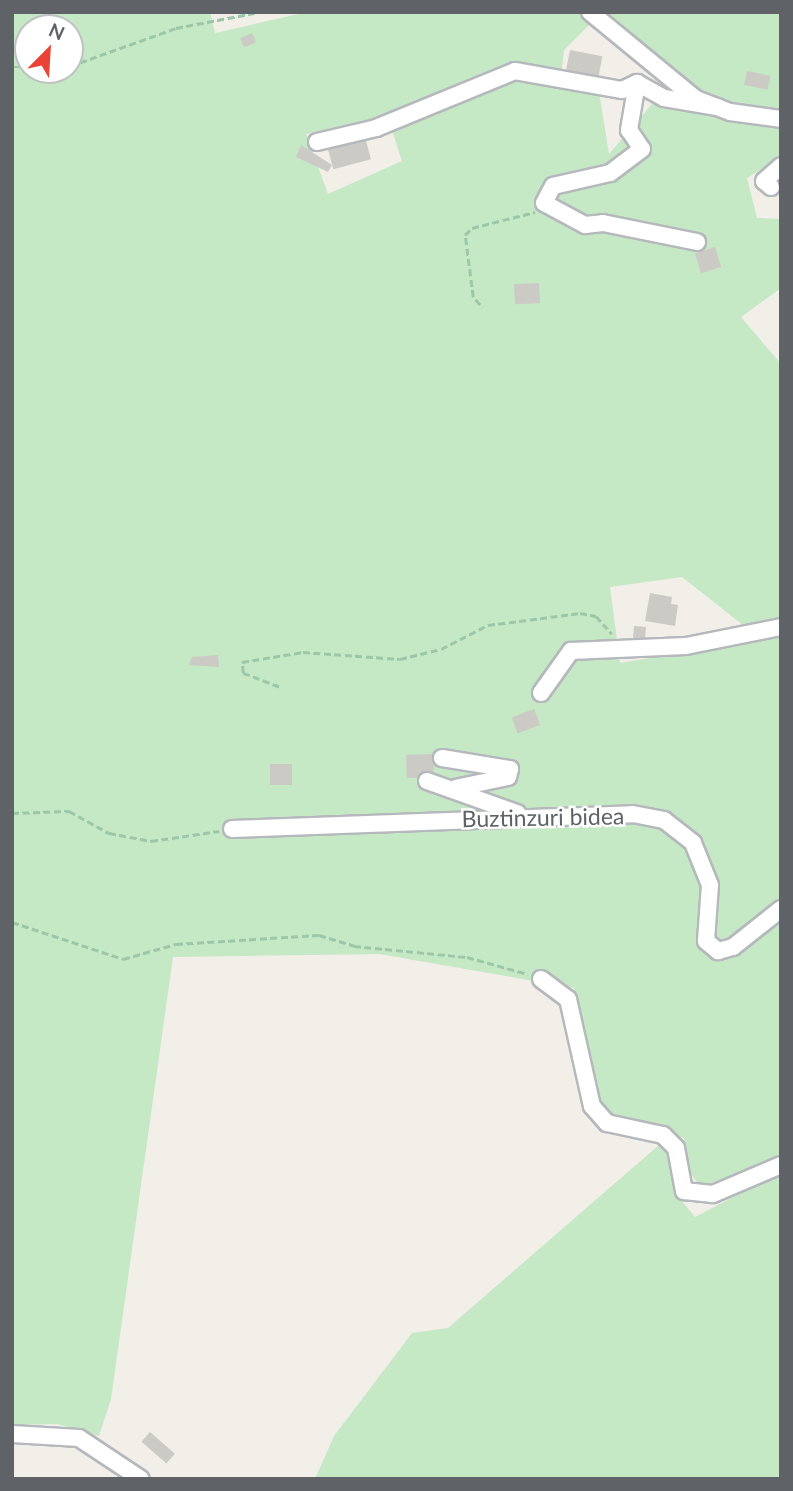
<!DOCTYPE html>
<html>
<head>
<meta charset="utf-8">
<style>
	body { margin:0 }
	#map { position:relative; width:793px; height:1491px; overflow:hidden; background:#f1efe8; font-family:Lato,sans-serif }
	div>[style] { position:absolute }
	.green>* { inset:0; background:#c5e8c5 }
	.building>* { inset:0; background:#cccac5; transform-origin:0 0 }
	.path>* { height:2.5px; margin-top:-1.25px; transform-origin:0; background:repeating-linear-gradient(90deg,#9cc7a9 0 7px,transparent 0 10.5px) }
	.roads { filter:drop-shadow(2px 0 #b5b8bc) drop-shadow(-2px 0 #b5b8bc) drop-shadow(0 2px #b5b8bc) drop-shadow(0 -2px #b5b8bc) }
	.minor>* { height:16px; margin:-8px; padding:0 8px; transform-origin:8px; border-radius:8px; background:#fff }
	span { translate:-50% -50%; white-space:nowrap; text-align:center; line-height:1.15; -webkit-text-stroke:5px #fff; paint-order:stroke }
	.street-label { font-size:23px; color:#5f6368 }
	.frame { position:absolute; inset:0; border:14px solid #5f6368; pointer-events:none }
	.north { position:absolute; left:14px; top:14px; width:70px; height:70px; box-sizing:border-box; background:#fff; border:2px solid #bfc1c3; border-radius:50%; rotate:24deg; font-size:19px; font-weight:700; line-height:28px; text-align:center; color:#5f6368 }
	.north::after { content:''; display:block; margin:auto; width:24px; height:32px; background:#ea4335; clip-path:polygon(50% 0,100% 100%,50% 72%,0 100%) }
</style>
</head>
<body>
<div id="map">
	<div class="green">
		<i style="clip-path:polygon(evenodd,12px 12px,210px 12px,215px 33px,307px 12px,579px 12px,591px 23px,564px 50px,560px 84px,599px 92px,609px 154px,652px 104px,781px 126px,781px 157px,747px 178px,757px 218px,781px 219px,781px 288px,741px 317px,781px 364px,781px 619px,748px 629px,682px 577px,610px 587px,620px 663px,781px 636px,781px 1157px,700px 1187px,688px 1169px,684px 1138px,601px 1110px,574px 988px,379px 954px,173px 957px,111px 1399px,99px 1436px,57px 1424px,12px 1425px,12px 12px,28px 28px,70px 28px,70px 70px,28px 70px,28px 28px,12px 12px,387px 115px,402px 161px,328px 194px,306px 134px,387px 115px)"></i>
		<i style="clip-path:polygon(600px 12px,781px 12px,781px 112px,733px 107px,699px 95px)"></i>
		<i style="clip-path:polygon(659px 1145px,671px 1156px,676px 1194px,695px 1217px,781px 1172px,781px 1479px,315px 1479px,334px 1436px,412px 1333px,448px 1328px)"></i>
	</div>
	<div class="building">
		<i style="left:252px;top:33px;width:10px;height:13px;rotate:66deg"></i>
		<i style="left:570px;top:50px;width:33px;height:25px;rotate:11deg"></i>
		<i style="left:747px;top:71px;width:24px;height:14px;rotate:12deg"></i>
		<i style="left:365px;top:137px;width:23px;height:39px;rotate:75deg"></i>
		<i style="clip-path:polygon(301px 145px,332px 165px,328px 172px,296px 157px)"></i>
		<i style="left:715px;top:247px;width:21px;height:21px;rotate:73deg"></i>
		<i style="left:539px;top:283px;width:20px;height:25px;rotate:87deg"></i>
		<i style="clip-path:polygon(650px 593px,672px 597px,671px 604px,678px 605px,675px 626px,645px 621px)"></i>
		<i style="left:634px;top:626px;width:12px;height:13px;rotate:5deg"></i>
		<i style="clip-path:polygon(218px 655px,219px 667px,189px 665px,192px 657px)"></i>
		<i style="left:534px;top:709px;width:17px;height:24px;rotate:69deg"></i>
		<i style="left:433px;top:754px;width:23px;height:27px;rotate:88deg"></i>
		<i style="left:270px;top:764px;width:22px;height:21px"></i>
		<i style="left:150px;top:1432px;width:33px;height:13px;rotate:41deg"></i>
	</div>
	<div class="path">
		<i style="left:70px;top:66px;width:113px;rotate:-19.7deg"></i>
		<i style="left:176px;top:28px;width:85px;rotate:-10.9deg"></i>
		<i style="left:12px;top:67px;width:16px"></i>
		<i style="left:480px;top:305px;width:11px;rotate:-131deg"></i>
		<i style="left:473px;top:297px;width:63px;rotate:-97.4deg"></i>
		<i style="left:465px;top:235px;width:10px;rotate:-45deg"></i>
		<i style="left:472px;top:228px;width:65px;rotate:-14.3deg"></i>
		<i style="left:279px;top:687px;width:39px;rotate:-159deg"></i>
		<i style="left:243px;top:673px;width:11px;rotate:-95deg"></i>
		<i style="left:242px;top:662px;width:62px;rotate:-9.3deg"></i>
		<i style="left:303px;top:652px;width:97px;rotate:4.1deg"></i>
		<i style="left:400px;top:659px;width:42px;rotate:-13.7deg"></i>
		<i style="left:441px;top:649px;width:53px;rotate:-27.1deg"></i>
		<i style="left:488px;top:625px;width:93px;rotate:-7.4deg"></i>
		<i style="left:580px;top:613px;width:16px;rotate:11deg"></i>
		<i style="left:596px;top:616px;width:24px;rotate:48deg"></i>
		<i style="left:12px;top:813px;width:57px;rotate:-2deg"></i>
		<i style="left:69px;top:811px;width:46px;rotate:28.8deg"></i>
		<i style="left:109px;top:833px;width:43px;rotate:10.8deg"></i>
		<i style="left:151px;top:841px;width:69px;rotate:-8.4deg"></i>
		<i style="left:12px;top:922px;width:117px;rotate:18.4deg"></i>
		<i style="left:123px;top:959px;width:55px;rotate:-15.8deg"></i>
		<i style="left:176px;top:944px;width:143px;rotate:-3.6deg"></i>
		<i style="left:319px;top:935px;width:37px;rotate:17deg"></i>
		<i style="left:354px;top:946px;width:114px;rotate:5.6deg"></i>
		<i style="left:467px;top:957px;width:63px;rotate:15.6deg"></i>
	</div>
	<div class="roads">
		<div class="minor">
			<i style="left:590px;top:12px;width:137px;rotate:39.4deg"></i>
			<i style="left:696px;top:99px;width:36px;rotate:21deg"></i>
			<i style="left:730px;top:112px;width:51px;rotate:7.8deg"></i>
			<i style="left:637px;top:83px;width:48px;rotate:99.7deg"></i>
			<i style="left:629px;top:130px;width:23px;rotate:56deg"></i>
			<i style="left:642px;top:149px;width:40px;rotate:143deg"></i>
			<i style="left:610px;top:173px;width:58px;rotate:167.2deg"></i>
			<i style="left:553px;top:186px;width:19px;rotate:118deg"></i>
			<i style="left:544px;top:203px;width:47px;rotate:28.2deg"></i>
			<i style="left:585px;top:225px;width:18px;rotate:-6deg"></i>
			<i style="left:603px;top:223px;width:96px;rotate:11.4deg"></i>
			<i style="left:317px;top:142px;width:61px;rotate:-13.3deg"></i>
			<i style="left:376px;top:128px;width:150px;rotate:-22.3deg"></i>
			<i style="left:515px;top:71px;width:109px;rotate:10.1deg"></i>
			<i style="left:622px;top:90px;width:17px;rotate:-25deg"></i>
			<i style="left:637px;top:83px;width:31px;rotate:29deg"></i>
			<i style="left:664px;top:98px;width:54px;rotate:9.6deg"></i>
			<i style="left:771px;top:187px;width:9px;rotate:-139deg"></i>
			<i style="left:764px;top:181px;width:23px;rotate:-41deg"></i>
			<i style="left:541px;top:693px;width:52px;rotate:-54.5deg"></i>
			<i style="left:571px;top:651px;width:115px;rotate:-2.5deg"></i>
			<i style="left:686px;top:646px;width:97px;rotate:-11.3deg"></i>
			<i style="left:442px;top:758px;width:69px;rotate:9.2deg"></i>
			<i style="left:510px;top:769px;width:8px;rotate:104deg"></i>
			<i style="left:508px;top:777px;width:53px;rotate:168.1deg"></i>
			<i style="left:427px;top:781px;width:96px;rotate:19.6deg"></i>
			<i style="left:232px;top:829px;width:401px;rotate:-2.1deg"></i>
			<i style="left:633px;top:814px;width:32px;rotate:11deg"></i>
			<i style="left:664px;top:820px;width:37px;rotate:38deg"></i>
			<i style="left:693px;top:843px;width:45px;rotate:68deg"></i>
			<i style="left:710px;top:885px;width:56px;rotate:94.1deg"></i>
			<i style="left:706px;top:941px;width:16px;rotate:40deg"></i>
			<i style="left:718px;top:951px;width:16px;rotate:-15deg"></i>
			<i style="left:733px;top:947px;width:61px;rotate:-38.4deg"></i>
			<i style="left:541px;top:979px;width:34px;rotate:37deg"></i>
			<i style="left:568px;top:999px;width:110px;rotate:77.4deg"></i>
			<i style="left:592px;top:1106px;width:23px;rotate:49deg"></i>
			<i style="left:607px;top:1123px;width:57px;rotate:12.1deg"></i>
			<i style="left:663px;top:1135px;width:18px;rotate:45deg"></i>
			<i style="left:676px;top:1148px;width:44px;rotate:79.5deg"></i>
			<i style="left:684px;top:1191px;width:29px;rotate:6deg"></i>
			<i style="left:713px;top:1194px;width:74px;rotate:-23.1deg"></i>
			<i style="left:12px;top:1434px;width:67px;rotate:3.4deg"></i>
			<i style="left:79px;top:1438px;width:74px;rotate:33.5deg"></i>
		</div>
	</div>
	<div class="street-label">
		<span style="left:543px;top:817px;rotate:-1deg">Buztinzuri bidea</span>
	</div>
	<div class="frame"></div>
	<div class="north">N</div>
</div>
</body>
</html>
